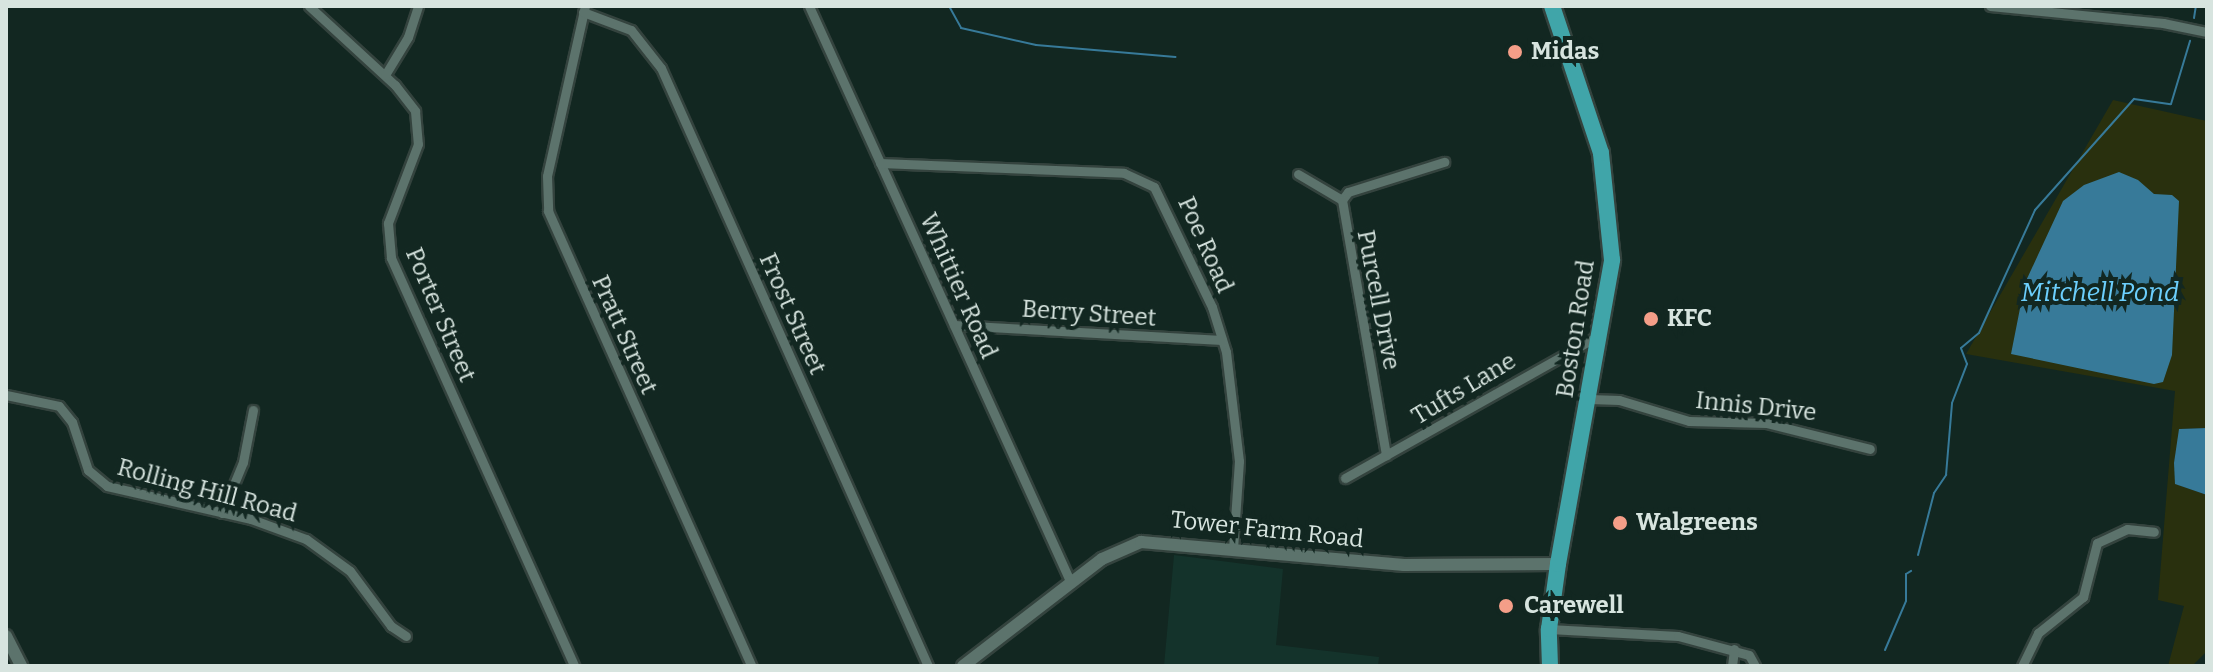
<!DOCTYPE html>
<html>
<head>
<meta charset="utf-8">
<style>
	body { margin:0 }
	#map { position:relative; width:2213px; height:672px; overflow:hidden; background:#122721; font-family:Bitter,serif }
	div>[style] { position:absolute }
	.built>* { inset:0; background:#14332b }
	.green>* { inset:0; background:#29300e }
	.water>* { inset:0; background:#377a99 }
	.stream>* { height:2px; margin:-1px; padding:0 1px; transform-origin:1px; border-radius:1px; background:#377a99 }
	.roads { filter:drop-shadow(2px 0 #34433e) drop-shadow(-2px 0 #34433e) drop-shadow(0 2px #34433e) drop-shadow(0 -2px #34433e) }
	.minor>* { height:9px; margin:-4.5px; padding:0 4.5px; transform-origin:4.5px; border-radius:4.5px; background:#5c736c }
	.tertiary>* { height:12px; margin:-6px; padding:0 6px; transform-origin:6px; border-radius:6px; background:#5c736c }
	.primary>* { height:16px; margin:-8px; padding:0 8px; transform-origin:8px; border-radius:8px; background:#40a5a9 }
	.dots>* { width:22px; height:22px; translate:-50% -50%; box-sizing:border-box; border:4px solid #122721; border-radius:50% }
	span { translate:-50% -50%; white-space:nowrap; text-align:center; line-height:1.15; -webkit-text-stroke:8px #122721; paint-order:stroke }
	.poi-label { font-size:24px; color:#d7e4df; font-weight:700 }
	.left { translate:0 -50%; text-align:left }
	.street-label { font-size:24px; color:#d7e4df }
	.water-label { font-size:26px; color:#6ccffd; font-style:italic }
	.frame { position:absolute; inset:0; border:8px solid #d7e4df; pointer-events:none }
</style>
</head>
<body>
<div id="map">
	<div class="built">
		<i style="clip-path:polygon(1174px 555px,1283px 569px,1276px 645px,1379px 657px,1378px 666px,1164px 666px)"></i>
	</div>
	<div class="green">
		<i style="clip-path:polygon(2113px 100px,2207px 121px,2207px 428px,2179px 429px,2176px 484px,2207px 495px,2207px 651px,2192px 666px,2168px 666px,2184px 606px,2158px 600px,2175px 391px,1966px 354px)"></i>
	</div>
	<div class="water">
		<i style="clip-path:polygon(2119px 172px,2138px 180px,2154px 194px,2172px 195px,2179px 201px,2172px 355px,2163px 382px,2154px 384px,2011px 354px,2025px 283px,2063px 201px,2084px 185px)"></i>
		<i style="clip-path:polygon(2207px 428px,2207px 495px,2175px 484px,2174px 463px,2179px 429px)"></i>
	</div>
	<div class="stream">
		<i style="left:949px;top:6px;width:25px;rotate:61deg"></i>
		<i style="left:961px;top:28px;width:77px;rotate:12.8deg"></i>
		<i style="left:1036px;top:45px;width:140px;rotate:4.9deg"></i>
		<i style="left:2194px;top:18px;width:12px;rotate:-81deg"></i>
		<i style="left:1918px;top:555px;width:64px;rotate:-75.5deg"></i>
		<i style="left:1934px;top:493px;width:22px;rotate:-56deg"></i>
		<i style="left:1946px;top:475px;width:72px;rotate:-85.2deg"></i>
		<i style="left:1952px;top:403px;width:42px;rotate:-69deg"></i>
		<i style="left:1967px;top:364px;width:17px;rotate:-111deg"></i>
		<i style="left:1961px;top:348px;width:23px;rotate:-40deg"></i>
		<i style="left:1979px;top:333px;width:135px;rotate:-65.5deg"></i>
		<i style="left:2035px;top:210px;width:149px;rotate:-48.3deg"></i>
		<i style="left:2134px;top:99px;width:37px;rotate:8deg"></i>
		<i style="left:2171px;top:104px;width:66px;rotate:-73.2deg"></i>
		<i style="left:1885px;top:650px;width:53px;rotate:-66.8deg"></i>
		<i style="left:1906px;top:601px;width:27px;rotate:-90deg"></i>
		<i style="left:1906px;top:574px;width:6px;rotate:-31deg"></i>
	</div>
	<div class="roads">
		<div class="minor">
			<i style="left:309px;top:6px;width:117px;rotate:42.6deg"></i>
			<i style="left:395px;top:85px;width:33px;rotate:52deg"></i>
			<i style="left:415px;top:111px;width:33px;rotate:85deg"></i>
			<i style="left:418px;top:144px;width:85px;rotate:110.8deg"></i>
			<i style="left:388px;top:223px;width:35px;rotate:85deg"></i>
			<i style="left:391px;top:258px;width:447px;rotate:65.8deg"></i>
			<i style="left:585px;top:6px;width:174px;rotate:102.6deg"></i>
			<i style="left:547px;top:176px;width:35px;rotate:88deg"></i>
			<i style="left:548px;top:211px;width:499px;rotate:65.9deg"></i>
			<i style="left:809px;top:6px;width:634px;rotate:65.58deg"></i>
			<i style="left:1990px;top:6px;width:174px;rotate:5.6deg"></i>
			<i style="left:2163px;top:23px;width:45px;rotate:11.6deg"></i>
			<i style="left:583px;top:12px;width:51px;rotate:20.6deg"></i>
			<i style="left:631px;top:30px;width:48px;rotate:51.7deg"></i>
			<i style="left:661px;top:68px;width:655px;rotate:65.94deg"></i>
			<i style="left:385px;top:75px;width:44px;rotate:-58.8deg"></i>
			<i style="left:408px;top:37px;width:33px;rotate:-72deg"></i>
			<i style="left:880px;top:163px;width:244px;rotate:2.3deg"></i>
			<i style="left:1124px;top:173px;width:33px;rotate:25deg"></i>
			<i style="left:1154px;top:187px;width:133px;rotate:64.2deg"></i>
			<i style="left:1212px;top:307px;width:47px;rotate:72.7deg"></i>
			<i style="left:1226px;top:352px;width:110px;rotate:83.2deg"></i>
			<i style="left:1239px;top:461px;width:87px;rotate:93.9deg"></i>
			<i style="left:1298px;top:174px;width:51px;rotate:30.6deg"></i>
			<i style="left:1342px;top:200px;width:10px;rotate:-53deg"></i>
			<i style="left:1348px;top:192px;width:101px;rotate:-17.4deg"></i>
			<i style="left:1342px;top:200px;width:259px;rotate:80.2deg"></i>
			<i style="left:954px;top:325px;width:268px;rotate:3.2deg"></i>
			<i style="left:6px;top:395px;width:54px;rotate:11.7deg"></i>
			<i style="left:59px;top:406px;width:21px;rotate:51deg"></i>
			<i style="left:72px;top:422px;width:51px;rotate:71.6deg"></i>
			<i style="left:88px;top:470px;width:25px;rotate:40deg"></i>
			<i style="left:107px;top:486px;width:148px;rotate:12.9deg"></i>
			<i style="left:251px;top:519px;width:59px;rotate:20deg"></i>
			<i style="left:306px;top:539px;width:54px;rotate:36deg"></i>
			<i style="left:350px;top:571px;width:69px;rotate:53.3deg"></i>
			<i style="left:391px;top:626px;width:18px;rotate:34deg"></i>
			<i style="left:1589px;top:399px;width:30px;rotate:2deg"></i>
			<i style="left:1619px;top:400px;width:73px;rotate:16.7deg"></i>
			<i style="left:1689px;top:421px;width:77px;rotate:1.5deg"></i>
			<i style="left:1766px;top:423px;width:107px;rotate:14deg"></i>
			<i style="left:1345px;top:478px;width:292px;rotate:-29.3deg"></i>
			<i style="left:222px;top:513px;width:55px;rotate:-67.6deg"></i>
			<i style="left:243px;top:462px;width:53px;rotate:-79.1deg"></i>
			<i style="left:1549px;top:629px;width:129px;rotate:3.1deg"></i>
			<i style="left:1678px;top:636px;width:73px;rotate:15deg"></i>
			<i style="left:1749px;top:655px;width:13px;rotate:61deg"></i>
			<i style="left:1732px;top:666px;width:17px;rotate:-83deg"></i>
			<i style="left:2022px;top:666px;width:37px;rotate:-64deg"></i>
			<i style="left:2038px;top:633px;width:58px;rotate:-38.7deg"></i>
			<i style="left:2083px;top:597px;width:56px;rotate:-75.5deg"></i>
			<i style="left:2097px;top:543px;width:33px;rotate:-25deg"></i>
			<i style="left:2127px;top:529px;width:27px;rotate:6deg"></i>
		</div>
		<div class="tertiary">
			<i style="left:6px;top:636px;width:34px;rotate:63deg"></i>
			<i style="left:963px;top:666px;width:175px;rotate:-37.6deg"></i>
			<i style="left:1102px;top:559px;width:43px;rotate:-23.6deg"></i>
			<i style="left:1141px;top:542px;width:264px;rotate:5deg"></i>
			<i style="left:1404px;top:565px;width:154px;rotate:-0.4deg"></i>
		</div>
		<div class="primary">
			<i style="left:1550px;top:666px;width:37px;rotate:-92deg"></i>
			<i style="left:1549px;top:629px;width:66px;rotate:-82.1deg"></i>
			<i style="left:1558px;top:564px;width:309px;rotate:-79.9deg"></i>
			<i style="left:1612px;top:260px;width:108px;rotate:-95.9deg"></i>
			<i style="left:1601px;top:153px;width:155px;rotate:-108.4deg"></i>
		</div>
	</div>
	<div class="dots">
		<i style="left:1515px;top:52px;background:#f49e88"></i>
		<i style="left:1651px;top:319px;background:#f49e88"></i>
		<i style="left:1620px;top:523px;background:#f49e88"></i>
		<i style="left:1506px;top:606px;background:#f49e88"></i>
	</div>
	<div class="poi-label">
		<span class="left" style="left:1531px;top:52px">Midas</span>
		<span class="left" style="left:1667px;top:319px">KFC</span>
		<span class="left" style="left:1636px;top:523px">Walgreens</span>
		<span class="left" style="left:1524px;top:606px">Carewell</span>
	</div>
	<div class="street-label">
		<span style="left:1205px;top:245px;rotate:66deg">Poe Road</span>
		<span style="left:958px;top:286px;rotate:66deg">Whittier Road</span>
		<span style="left:1378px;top:300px;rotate:79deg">Purcell Drive</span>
		<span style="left:792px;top:314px;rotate:66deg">Frost Street</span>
		<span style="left:1089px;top:314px;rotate:4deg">Berry Street</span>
		<span style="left:440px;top:315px;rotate:67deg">Porter Street</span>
		<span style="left:1576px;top:329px;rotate:-81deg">Boston Road</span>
		<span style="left:624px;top:335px;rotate:66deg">Pratt Street</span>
		<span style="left:1464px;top:389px;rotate:-31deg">Tufts Lane</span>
		<span style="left:1756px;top:407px;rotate:6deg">Innis Drive</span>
		<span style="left:207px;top:491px;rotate:15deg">Rolling Hill Road</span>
		<span style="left:1267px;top:530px;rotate:6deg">Tower Farm Road</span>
	</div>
	<div class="water-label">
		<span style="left:2100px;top:293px">Mitchell Pond</span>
	</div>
	<div class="frame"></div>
</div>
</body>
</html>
